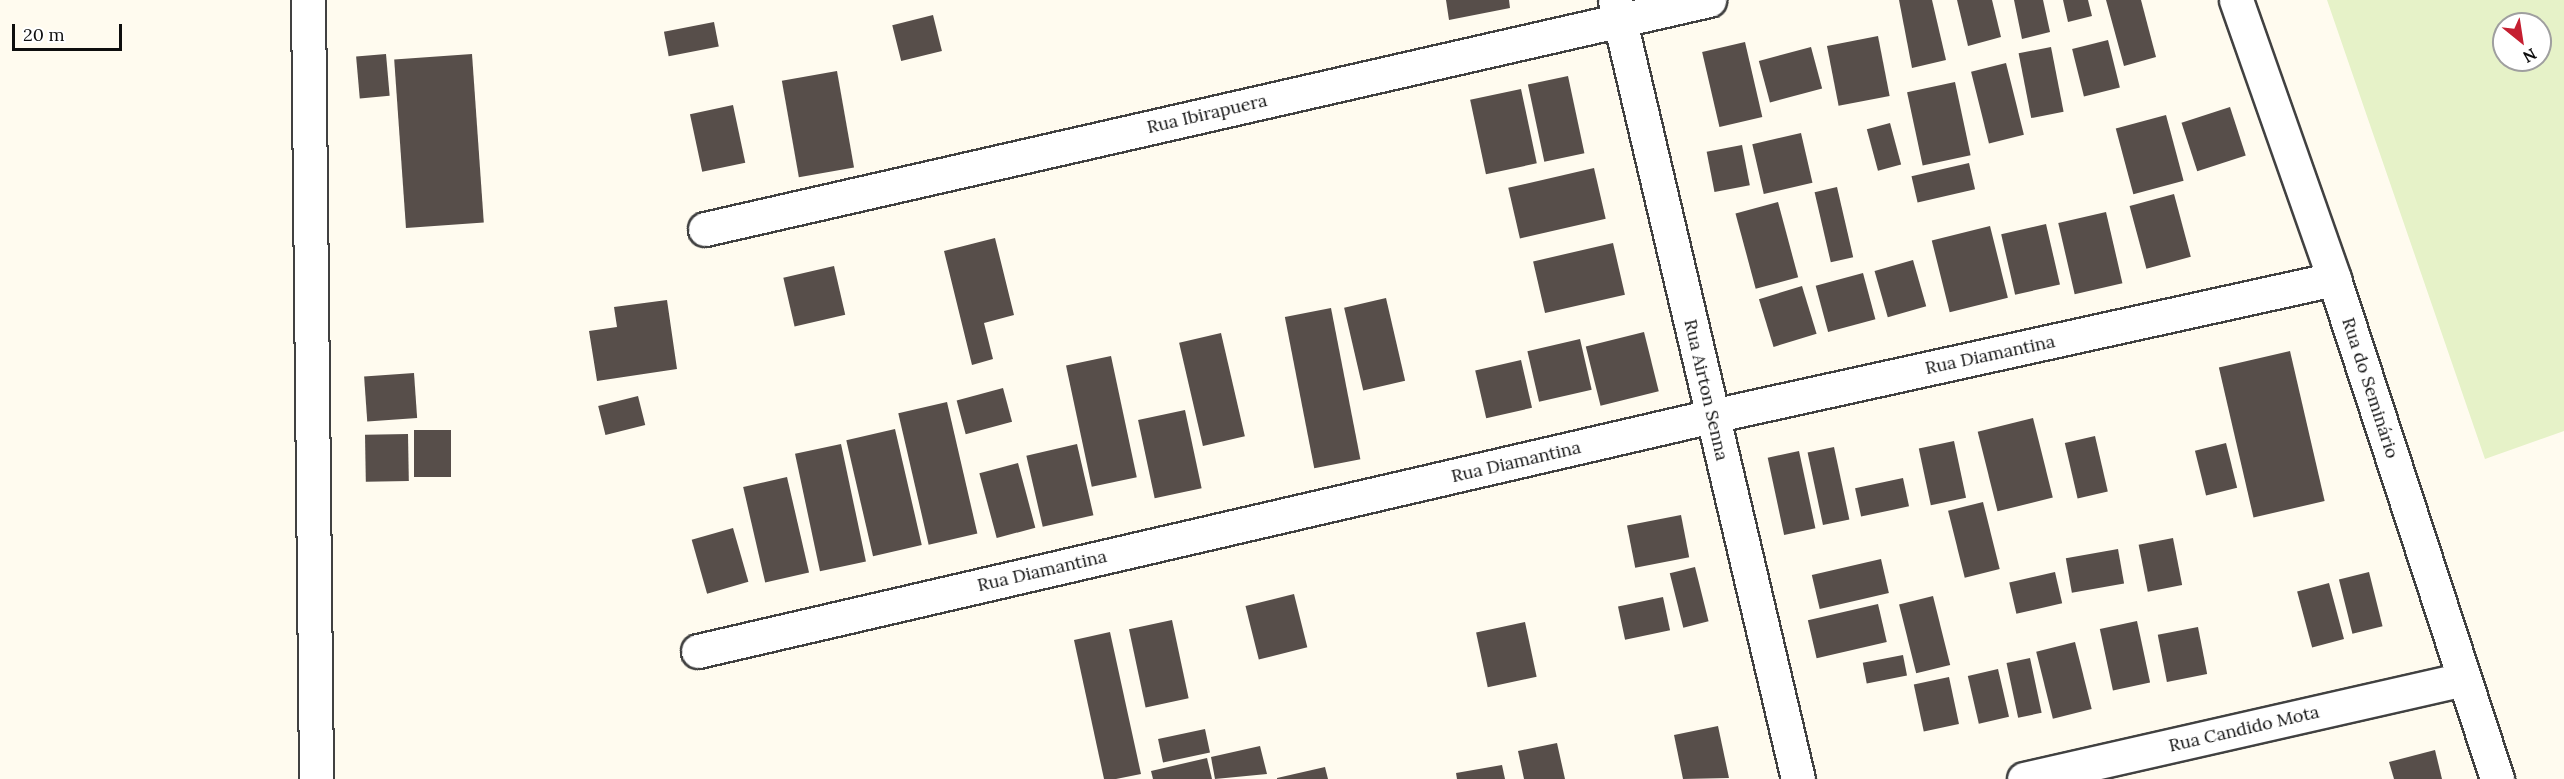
<!DOCTYPE html>
<html>
<head>
<meta charset="utf-8">
<style>
	body { margin:0 }
	#map { position:relative; width:2564px; height:779px; overflow:hidden; background:#fffbef; font-family:Lora,serif }
	div>[style] { position:absolute }
	.pitch>* { inset:0; background:#e6f2c8 }
	.building>* { inset:0; background:#574e4a; transform-origin:0 0 }
	.roads { filter:drop-shadow(2px 0 #414141) drop-shadow(-2px 0 #414141) drop-shadow(0 2px #414141) drop-shadow(0 -2px #414141) }
	.minor>* { height:33px; margin:-16.5px; padding:0 16.5px; transform-origin:16.5px; border-radius:16.5px; background:#fff }
	span { translate:-50% -50%; white-space:nowrap; text-align:center; line-height:1.15; -webkit-text-stroke:6px #fff; paint-order:stroke }
	.street-label { font-size:18px; color:#0e0e0e }
	.north { position:absolute; left:2492px; top:12px; width:60px; height:60px; box-sizing:border-box; background:#fff; border:2px solid #9f9f9f; border-radius:50%; rotate:150deg; font-size:16px; font-weight:700; line-height:24px; text-align:center; color:#0e0e0e }
	.north::after { content:''; display:block; margin:auto; width:21px; height:27px; background:#c51f31; clip-path:polygon(50% 0,100% 100%,50% 72%,0 100%) }
	.scale { position:absolute; left:12px; top:24px; width:110px; height:27px; box-sizing:border-box; border:3px solid #0e0e0e; border-top:0; padding-left:8px; font-size:18px; line-height:21px; white-space:nowrap; color:#0e0e0e; -webkit-text-stroke:4px #fff; paint-order:stroke }
</style>
</head>
<body>
<div id="map">
	<div class="pitch">
		<i style="clip-path:polygon(evenodd,2327px 0,2564px 0,2564px 431px,2485px 459px,2327px 0,2504px 24px,2540px 24px,2540px 60px,2504px 60px,2504px 24px)"></i>
	</div>
	<div class="building">
		<i style="clip-path:polygon(1446px 0,1509px 0,1510px 8px,1449px 20px)"></i>
		<i style="clip-path:polygon(1899px 0,1932px 0,1946px 60px,1912px 68px)"></i>
		<i style="clip-path:polygon(1957px 0,1992px 0,2001px 37px,1968px 46px)"></i>
		<i style="clip-path:polygon(2014px 0,2043px 0,2050px 32px,2022px 39px)"></i>
		<i style="clip-path:polygon(2063px 0,2088px 0,2092px 16px,2068px 22px)"></i>
		<i style="clip-path:polygon(2106px 0,2141px 0,2156px 57px,2124px 66px)"></i>
		<i style="left:933px;top:15px;width:37px;height:42px;rotate:76deg"></i>
		<i style="left:714px;top:22px;width:25px;height:51px;rotate:79deg"></i>
		<i style="left:1878px;top:36px;width:61px;height:52px;rotate:79deg"></i>
		<i style="left:2108px;top:40px;width:49px;height:37px;rotate:76deg"></i>
		<i style="left:1745px;top:42px;width:77px;height:44px;rotate:77deg"></i>
		<i style="left:1811px;top:47px;width:43px;height:54px;rotate:75deg"></i>
		<i style="left:2051px;top:47px;width:66px;height:33px;rotate:79deg"></i>
		<i style="left:386px;top:54px;width:42px;height:30px;rotate:85deg"></i>
		<i style="left:472px;top:54px;width:169px;height:78px;rotate:86deg"></i>
		<i style="left:2006px;top:63px;width:74px;height:36px;rotate:76deg"></i>
		<i style="left:837px;top:71px;width:98px;height:56px;rotate:80deg"></i>
		<i style="left:1568px;top:76px;width:79px;height:41px;rotate:78deg"></i>
		<i style="left:1955px;top:82px;width:75px;height:49px;rotate:78deg"></i>
		<i style="left:1521px;top:89px;width:76px;height:52px;rotate:78deg"></i>
		<i style="left:733px;top:105px;width:59px;height:44px;rotate:78deg"></i>
		<i style="left:2230px;top:107px;width:51px;height:51px;rotate:72deg"></i>
		<i style="left:2166px;top:115px;width:68px;height:52px;rotate:75deg"></i>
		<i style="left:1890px;top:123px;width:43px;height:24px;rotate:75deg"></i>
		<i style="left:1801px;top:133px;width:51px;height:50px;rotate:77deg"></i>
		<i style="left:1742px;top:145px;width:41px;height:36px;rotate:79deg"></i>
		<i style="left:1969px;top:163px;width:27px;height:59px;rotate:77deg"></i>
		<i style="left:1594px;top:168px;width:52px;height:88px;rotate:77deg"></i>
		<i style="left:1837px;top:187px;width:72px;height:23px;rotate:77deg"></i>
		<i style="left:2174px;top:194px;width:65px;height:46px;rotate:75deg"></i>
		<i style="left:1778px;top:202px;width:78px;height:44px;rotate:75deg"></i>
		<i style="left:2106px;top:212px;width:73px;height:49px;rotate:77deg"></i>
		<i style="left:2046px;top:224px;width:62px;height:46px;rotate:77deg"></i>
		<i style="left:1990px;top:226px;width:74px;height:60px;rotate:76deg"></i>
		<i style="clip-path:polygon(995px 238px,1014px 315px,984px 323px,993px 359px,972px 365px,944px 251px)"></i>
		<i style="left:1613px;top:243px;width:53px;height:82px;rotate:77deg"></i>
		<i style="left:1913px;top:260px;width:48px;height:40px;rotate:74deg"></i>
		<i style="left:834px;top:266px;width:50px;height:52px;rotate:77deg"></i>
		<i style="left:1863px;top:273px;width:48px;height:49px;rotate:75deg"></i>
		<i style="left:1802px;top:286px;width:50px;height:45px;rotate:73deg"></i>
		<i style="left:1386px;top:298px;width:85px;height:43px;rotate:77deg"></i>
		<i style="clip-path:polygon(667px 300px,677px 369px,597px 381px,589px 331px,617px 327px,614px 307px)"></i>
		<i style="left:1331px;top:308px;width:154px;height:47px;rotate:79deg"></i>
		<i style="left:1644px;top:332px;width:61px;height:60px;rotate:76deg"></i>
		<i style="left:1221px;top:333px;width:106px;height:43px;rotate:77deg"></i>
		<i style="left:1580px;top:339px;width:52px;height:54px;rotate:77deg"></i>
		<i style="left:2290px;top:351px;width:154px;height:73px;rotate:77deg"></i>
		<i style="left:1111px;top:356px;width:124px;height:46px;rotate:78deg"></i>
		<i style="left:1521px;top:360px;width:49px;height:47px;rotate:77deg"></i>
		<i style="left:414px;top:373px;width:45px;height:50px;rotate:86deg"></i>
		<i style="left:1003px;top:388px;width:35px;height:48px;rotate:75deg"></i>
		<i style="left:638px;top:396px;width:30px;height:41px;rotate:76deg"></i>
		<i style="left:947px;top:402px;width:135px;height:50px;rotate:77deg"></i>
		<i style="left:1185px;top:410px;width:80px;height:48px;rotate:78deg"></i>
		<i style="left:2033px;top:418px;width:82px;height:57px;rotate:76deg"></i>
		<i style="left:895px;top:429px;width:119px;height:50px;rotate:77deg"></i>
		<i style="left:414px;top:430px;width:37px;height:47px"></i>
		<i style="left:408px;top:434px;width:47px;height:43px;rotate:89deg"></i>
		<i style="left:2095px;top:436px;width:57px;height:31px;rotate:77deg"></i>
		<i style="left:1954px;top:441px;width:58px;height:36px;rotate:78deg"></i>
		<i style="left:2226px;top:443px;width:46px;height:32px;rotate:76deg"></i>
		<i style="left:841px;top:444px;width:120px;height:47px;rotate:78deg"></i>
		<i style="left:1077px;top:444px;width:73px;height:52px;rotate:77deg"></i>
		<i style="left:1834px;top:447px;width:74px;height:27px;rotate:78deg"></i>
		<i style="left:1799px;top:451px;width:79px;height:32px;rotate:78deg"></i>
		<i style="left:1018px;top:463px;width:67px;height:40px;rotate:75deg"></i>
		<i style="left:787px;top:477px;width:98px;height:45px;rotate:77deg"></i>
		<i style="left:1903px;top:478px;width:29px;height:49px;rotate:78deg"></i>
		<i style="left:1983px;top:502px;width:69px;height:36px;rotate:76deg"></i>
		<i style="left:1681px;top:515px;width:43px;height:55px;rotate:79deg"></i>
		<i style="left:733px;top:528px;width:56px;height:43px;rotate:74deg"></i>
		<i style="left:2173px;top:538px;width:48px;height:35px;rotate:79deg"></i>
		<i style="left:2118px;top:549px;width:35px;height:53px;rotate:80deg"></i>
		<i style="left:1881px;top:559px;width:35px;height:71px;rotate:77deg"></i>
		<i style="left:1695px;top:567px;width:56px;height:26px;rotate:76deg"></i>
		<i style="left:2055px;top:572px;width:32px;height:47px;rotate:77deg"></i>
		<i style="left:2369px;top:572px;width:56px;height:31px;rotate:76deg"></i>
		<i style="left:2329px;top:583px;width:58px;height:33px;rotate:75deg"></i>
		<i style="left:1294px;top:594px;width:55px;height:50px;rotate:76deg"></i>
		<i style="left:1933px;top:596px;width:71px;height:35px;rotate:76deg"></i>
		<i style="left:1663px;top:597px;width:34px;height:46px;rotate:78deg"></i>
		<i style="left:1878px;top:604px;width:39px;height:72px;rotate:77deg"></i>
		<i style="left:1172px;top:620px;width:80px;height:44px;rotate:78deg"></i>
		<i style="left:2137px;top:621px;width:63px;height:38px;rotate:78deg"></i>
		<i style="left:1525px;top:622px;width:56px;height:50px;rotate:78deg"></i>
		<i style="left:2198px;top:627px;width:48px;height:41px;rotate:79deg"></i>
		<i style="clip-path:polygon(1110px 632px,1141px 774px,1116px 779px,1104px 779px,1074px 640px)"></i>
		<i style="left:2075px;top:642px;width:69px;height:40px;rotate:76deg"></i>
		<i style="left:1903px;top:655px;width:21px;height:41px;rotate:79deg"></i>
		<i style="left:2030px;top:658px;width:56px;height:24px;rotate:78deg"></i>
		<i style="left:1998px;top:669px;width:49px;height:31px;rotate:77deg"></i>
		<i style="left:1949px;top:677px;width:48px;height:36px;rotate:78deg"></i>
		<i style="clip-path:polygon(1718px 726px,1729px 778px,1683px 779px,1674px 735px)"></i>
		<i style="left:1205px;top:729px;width:24px;height:48px;rotate:78deg"></i>
		<i style="clip-path:polygon(1557px 743px,1565px 779px,1524px 779px,1518px 751px)"></i>
		<i style="clip-path:polygon(1260px 746px,1267px 774px,1215px 779px,1211px 757px)"></i>
		<i style="clip-path:polygon(2435px 750px,2442px 779px,2394px 779px,2389px 762px)"></i>
		<i style="clip-path:polygon(1207px 758px,1212px 779px,1153px 779px,1151px 771px)"></i>
		<i style="clip-path:polygon(1502px 765px,1505px 779px,1457px 779px,1456px 773px)"></i>
		<i style="clip-path:polygon(1325px 767px,1328px 779px,1277px 779px,1277px 778px)"></i>
	</div>
	<div class="roads">
		<div class="minor">
			<i style="left:308px;top:0;width:779px;rotate:89.41deg"></i>
			<i style="left:1615px;top:0;width:800px;rotate:76.78deg"></i>
			<i style="left:2236px;top:0;width:296px;rotate:70.6deg"></i>
			<i style="left:2334px;top:279px;width:526px;rotate:71.94deg"></i>
			<i style="left:705px;top:229px;width:1030px;rotate:-12.85deg"></i>
			<i style="left:698px;top:651px;width:1041px;rotate:-13.05deg"></i>
			<i style="left:1712px;top:416px;width:637px;rotate:-12.42deg"></i>
			<i style="left:2024px;top:779px;width:451px;rotate:-12.8deg"></i>
		</div>
	</div>
	<div class="street-label">
		<span style="left:1207px;top:114px;rotate:-13deg">Rua Ibirapuera</span>
		<span style="left:1990px;top:355px;rotate:-12deg">Rua Diamantina</span>
		<span style="left:2370px;top:388px;rotate:72deg">Rua do Seminário</span>
		<span style="left:1706px;top:390px;rotate:77deg">Rua Airton Senna</span>
		<span style="left:1516px;top:462px;rotate:-13deg">Rua Diamantina</span>
		<span style="left:1042px;top:571px;rotate:-13deg">Rua Diamantina</span>
		<span style="left:2244px;top:729px;rotate:-13deg">Rua Candido Mota</span>
	</div>
	<div class="north">N</div>
	<div class="scale">20 m</div>
</div>
</body>
</html>
